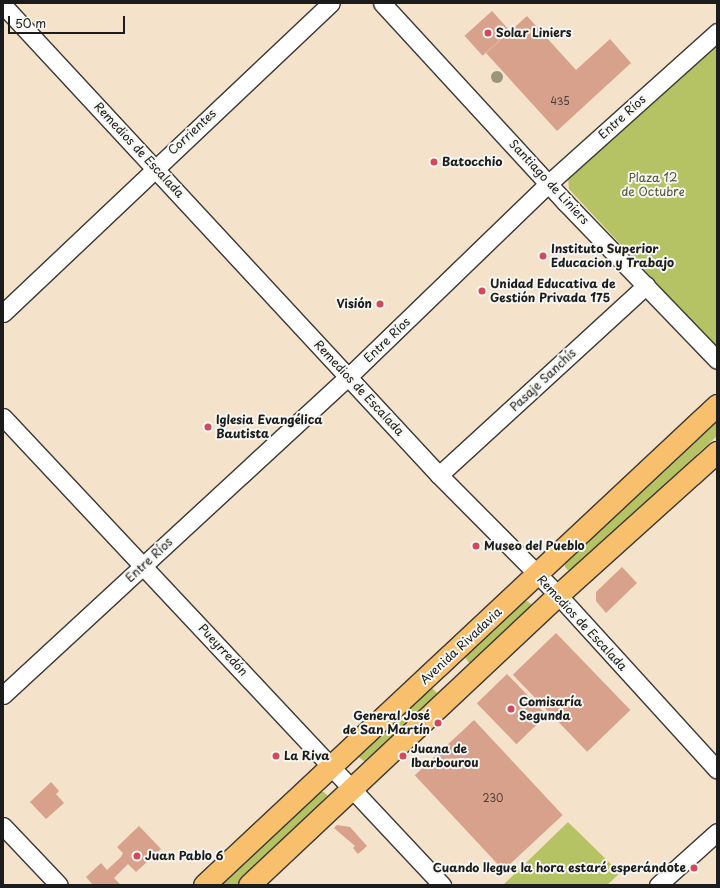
<!DOCTYPE html>
<html>
<head>
<meta charset="utf-8">
<style>
	body { margin:0 }
	#map { position:relative; width:720px; height:888px; overflow:hidden; background:#f4e2ca; font-family:"Playpen Sans",sans-serif }
	div>[style] { position:absolute }
	.green>* { inset:0; background:#b6c365 }
	.building>* { inset:0; background:#d8a18c; transform-origin:0 0 }
	.roads { filter:drop-shadow(1px 0 #3c3a36) drop-shadow(-1px 0 #3c3a36) drop-shadow(0 1px #3c3a36) drop-shadow(0 -1px #3c3a36) }
	.minor>* { height:17px; margin:-8.5px; padding:0 8.5px; transform-origin:8.5px; border-radius:8.5px; background:#fff }
	.major>* { height:21px; margin:-10.5px; padding:0 10.5px; transform-origin:10.5px; border-radius:10.5px; background:#f8bf6c }
	.trees>* { width:12px; height:12px; margin:-6px; border-radius:50%; background:#9b9579 }
	.dots>* { width:11px; height:11px; translate:-50% -50%; box-sizing:border-box; border:2px solid #f6f6f2; border-radius:50% }
	span { translate:-50% -50%; white-space:nowrap; text-align:center; line-height:1.15; -webkit-text-stroke:4px #f6f6f2; paint-order:stroke }
	.number-label { font-size:10px; color:#4b3d38 }
	.number-label span { -webkit-text-stroke-width:0 }
	.poi-label { font-size:12px; color:#1c1c1c; font-weight:700 }
	.left { translate:0 -50%; text-align:left }
	.right { translate:-100% -50%; text-align:right }
	.street-label { font-size:12px; color:#1c1c1c }
	.park-label { font-size:12px; color:#525636 }
	.frame { position:absolute; inset:0; border:4px solid #1c1c1c; pointer-events:none }
	.scale { position:absolute; left:8px; top:16px; width:117px; height:18px; box-sizing:border-box; border:2px solid #1c1c1c; border-top:0; padding-left:5px; font-size:12px; line-height:14px; white-space:nowrap; color:#1c1c1c; -webkit-text-stroke:3px #f6f6f2; paint-order:stroke }
</style>
</head>
<body>
<div id="map">
	<div class="green">
		<i style="clip-path:polygon(717px 43px,717px 348px,569px 189px,568px 175px)"></i>
		<i style="clip-path:polygon(717px 420px,717px 436px,572px 570px,570px 572px,565px 567px,565px 563px)"></i>
		<i style="clip-path:polygon(527px 601px,531px 604px,531px 609px,472px 664px,469px 663px,465px 657px,523px 602px)"></i>
		<i style="clip-path:polygon(431px 687px,440px 696px,365px 762px,359px 757px,360px 754px)"></i>
		<i style="clip-path:polygon(318px 792px,324px 792px,329px 797px,327px 803px,239px 885px,218px 885px)"></i>
		<i style="clip-path:polygon(568px 822px,620px 873px,607px 885px,503px 885px)"></i>
	</div>
	<div class="building">
		<i style="left:492px;top:11px;width:27px;height:37px;rotate:48deg"></i>
		<i style="clip-path:polygon(527px 16px,576px 70px,610px 39px,631px 63px,557px 131px,486px 53px)"></i>
		<i style="clip-path:polygon(622px 567px,637px 583px,606px 613px,596px 601px,596px 592px)"></i>
		<i style="left:556px;top:633px;width:107px;height:60px;rotate:46deg"></i>
		<i style="left:507px;top:674px;width:57px;height:42px;rotate:46deg"></i>
		<i style="left:474px;top:720px;width:130px;height:81px;rotate:47deg"></i>
		<i style="clip-path:polygon(51px 782px,59px 791px,56px 794px,64px 803px,46px 819px,30px 802px)"></i>
		<i style="clip-path:polygon(337px 825px,350px 827px,367px 846px,358px 854px,353px 848px,355px 846px,334px 828px)"></i>
		<i style="clip-path:polygon(139px 826px,161px 849px,136px 872px,128px 864px,114px 878px,121px 885px,93px 885px,86px 877px,101px 863px,107px 870px,121px 857px,123px 853px,117px 847px)"></i>
	</div>
	<div class="roads">
		<div class="minor">
			<i style="left:382px;top:3px;width:270px;rotate:47.4deg"></i>
			<i style="left:565px;top:202px;width:219px;rotate:46.1deg"></i>
			<i style="left:3px;top:5px;width:641px;rotate:47.15deg"></i>
			<i style="left:439px;top:475px;width:169px;rotate:45.2deg"></i>
			<i style="left:558px;top:595px;width:236px;rotate:47.7deg"></i>
			<i style="left:3px;top:313px;width:451px;rotate:-43.4deg"></i>
			<i style="left:3px;top:417px;width:642px;rotate:46.83deg"></i>
			<i style="left:439px;top:475px;width:281px;rotate:-42.5deg"></i>
			<i style="left:3px;top:695px;width:469px;rotate:-42.7deg"></i>
			<i style="left:348px;top:377px;width:279px;rotate:-44deg"></i>
			<i style="left:549px;top:183px;width:226px;rotate:-41.9deg"></i>
			<i style="left:3px;top:826px;width:81px;rotate:46.5deg"></i>
			<i style="left:658px;top:885px;width:79px;rotate:-41.9deg"></i>
		</div>
		<div class="major">
			<i style="left:204px;top:885px;width:703px;rotate:-43.1deg"></i>
			<i style="left:249px;top:885px;width:424px;rotate:-43.2deg"></i>
			<i style="left:558px;top:595px;width:214px;rotate:-42deg"></i>
		</div>
	</div>
	<div class="trees">
		<i style="left:497px;top:77px"></i>
	</div>
	<div class="dots">
		<i style="left:488px;top:33px;background:#d1495b"></i>
		<i style="left:434px;top:162px;background:#d1495b"></i>
		<i style="left:543px;top:256px;background:#d1495b"></i>
		<i style="left:482px;top:291px;background:#d1495b"></i>
		<i style="left:380px;top:304px;background:#d1495b"></i>
		<i style="left:208px;top:427px;background:#d1495b"></i>
		<i style="left:476px;top:546px;background:#d1495b"></i>
		<i style="left:511px;top:709px;background:#d1495b"></i>
		<i style="left:438px;top:723px;background:#d1495b"></i>
		<i style="left:276px;top:756px;background:#d1495b"></i>
		<i style="left:403px;top:756px;background:#d1495b"></i>
		<i style="left:137px;top:856px;background:#d1495b"></i>
		<i style="left:694px;top:868px;background:#d1495b"></i>
	</div>
	<div class="number-label">
		<span style="left:560px;top:101px">435</span>
		<span style="left:493px;top:798px">230</span>
	</div>
	<div class="poi-label">
		<span class="left" style="left:496px;top:33px">Solar Liniers</span>
		<span class="left" style="left:442px;top:162px">Batocchio</span>
		<span class="left" style="left:551px;top:256px">Instituto Superior<br>Educacion y Trabajo</span>
		<span class="left" style="left:490px;top:291px">Unidad Educativa de<br>Gestión Privada 175</span>
		<span class="right" style="left:372px;top:304px">Visión</span>
		<span class="left" style="left:216px;top:427px">Iglesia Evangélica<br>Bautista</span>
		<span class="left" style="left:484px;top:546px">Museo del Pueblo</span>
		<span class="left" style="left:519px;top:709px">Comisaría<br>Segunda</span>
		<span class="right" style="left:430px;top:723px">General José<br>de San Martín</span>
		<span class="left" style="left:411px;top:756px">Juana de<br>Ibarbourou</span>
		<span class="left" style="left:284px;top:756px">La Riva</span>
		<span class="left" style="left:145px;top:856px">Juan Pablo 6</span>
		<span class="right" style="left:686px;top:868px">Cuando llegue la hora estaré esperándote</span>
	</div>
	<div class="street-label">
		<span style="left:622px;top:117px;rotate:-42deg">Entre Ríos</span>
		<span style="left:192px;top:132px;rotate:-43deg">Corrientes</span>
		<span style="left:139px;top:150px;rotate:47deg">Remedios de Escalada</span>
		<span style="left:549px;top:182px;rotate:47deg">Santiago de Liniers</span>
		<span style="left:387px;top:340px;rotate:-44deg">Entre Ríos</span>
		<span style="left:543px;top:380px;rotate:-43deg">Pasaje Sanchís</span>
		<span style="left:359px;top:388px;rotate:47deg">Remedios de Escalada</span>
		<span style="left:149px;top:560px;rotate:-43deg">Entre Ríos</span>
		<span style="left:582px;top:623px;rotate:47deg">Remedios de Escalada</span>
		<span style="left:461px;top:646px;rotate:-43deg">Avenida Rivadavia</span>
		<span style="left:223px;top:650px;rotate:47deg">Pueyrredón</span>
	</div>
	<div class="park-label">
		<span style="left:653px;top:185px">Plaza 12<br>de Octubre</span>
	</div>
	<div class="frame"></div>
	<div class="scale">50 m</div>
</div>
</body>
</html>
